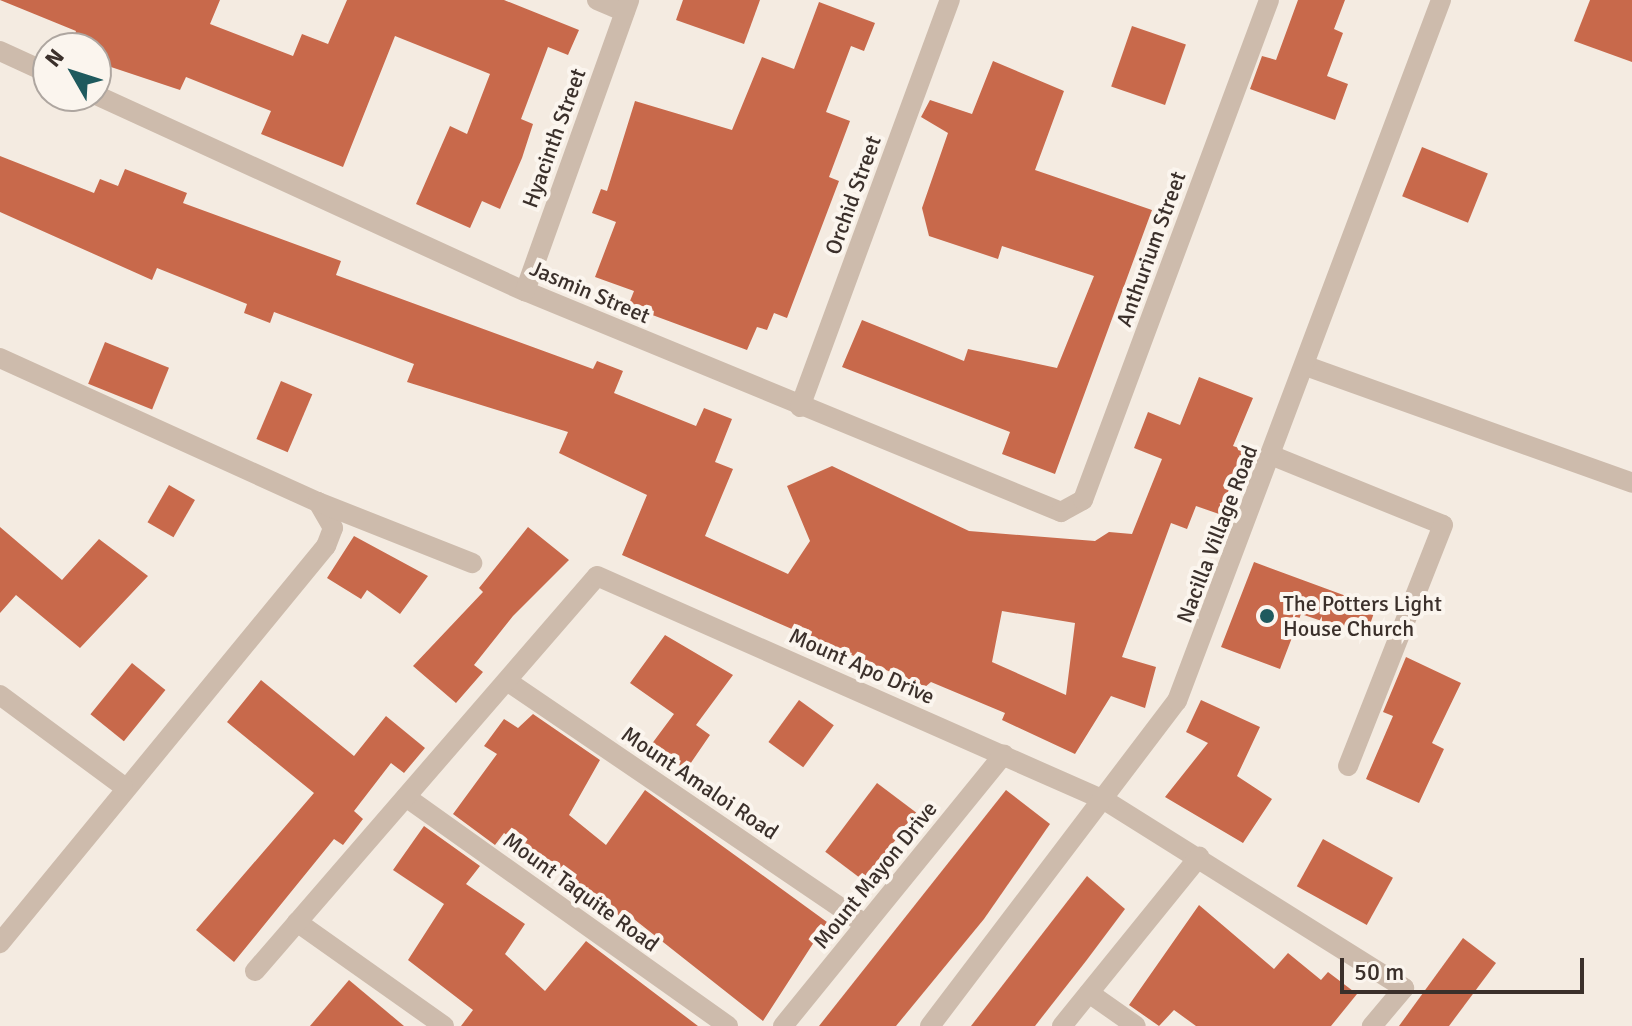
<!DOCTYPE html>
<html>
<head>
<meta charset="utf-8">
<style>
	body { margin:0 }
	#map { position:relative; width:1632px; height:1026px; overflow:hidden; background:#f4ebe1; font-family:Signika,sans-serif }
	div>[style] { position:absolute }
	.building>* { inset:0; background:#c8694b; transform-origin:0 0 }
	.minor>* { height:20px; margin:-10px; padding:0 10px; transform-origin:10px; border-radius:10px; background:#cdbbac }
	.dots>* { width:22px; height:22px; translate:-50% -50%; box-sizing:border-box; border:4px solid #fbf5ee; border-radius:50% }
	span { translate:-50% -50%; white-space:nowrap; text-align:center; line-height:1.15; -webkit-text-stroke:8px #fbf5ee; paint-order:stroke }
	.street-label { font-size:22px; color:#3b302b }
	.poi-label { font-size:22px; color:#3b302b }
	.left { translate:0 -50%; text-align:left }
	.north { position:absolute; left:32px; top:32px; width:80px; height:80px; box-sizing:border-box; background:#fbf5ee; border:2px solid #aea6a0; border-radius:50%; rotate:309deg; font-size:22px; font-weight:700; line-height:32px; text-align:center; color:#3b302b }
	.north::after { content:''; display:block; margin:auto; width:28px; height:36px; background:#1f5a5e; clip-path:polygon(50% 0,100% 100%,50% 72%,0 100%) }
	.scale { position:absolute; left:1340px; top:958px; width:244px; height:36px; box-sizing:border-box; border:4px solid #3b302b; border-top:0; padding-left:10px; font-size:24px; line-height:28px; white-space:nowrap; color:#3b302b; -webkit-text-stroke:6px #fbf5ee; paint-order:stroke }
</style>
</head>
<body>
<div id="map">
	<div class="building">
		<i style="clip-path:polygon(0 0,220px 0,210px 24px,293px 56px,302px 34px,328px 44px,347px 0,504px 0,579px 30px,568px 55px,548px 47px,521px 119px,533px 124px,522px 158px,500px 209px,482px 201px,470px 228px,416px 204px,450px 126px,467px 134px,490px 74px,395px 36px,343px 167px,261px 134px,271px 111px,186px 77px,180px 90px,96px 62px,96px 48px,70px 48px,76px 31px)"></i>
		<i style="clip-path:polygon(683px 0,760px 0,744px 44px,676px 20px)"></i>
		<i style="clip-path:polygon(1298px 0,1345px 0,1334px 29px,1343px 33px,1327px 76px,1348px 84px,1335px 120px,1250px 89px,1262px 56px,1276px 60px)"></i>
		<i style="clip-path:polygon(1590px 0,1632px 0,1632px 62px,1574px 41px)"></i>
		<i style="clip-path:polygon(819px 2px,875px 23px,864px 51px,851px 46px,826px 112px,850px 121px,829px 177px,839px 181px,787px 318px,774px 313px,767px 330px,757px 327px,747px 350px,628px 306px,634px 291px,595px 277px,616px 222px,592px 213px,601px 189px,607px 191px,635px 101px,732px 130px,762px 57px,794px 69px)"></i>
		<i style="left:1132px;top:26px;width:57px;height:64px;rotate:19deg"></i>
		<i style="clip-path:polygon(993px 61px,1064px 91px,1035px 170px,1152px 210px,1055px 474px,1002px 454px,1010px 432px,842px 367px,862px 320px,964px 361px,968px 349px,1057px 368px,1094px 276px,1002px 246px,998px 259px,929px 236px,922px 208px,948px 133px,921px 117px,930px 100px,972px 114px)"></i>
		<i style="left:1422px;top:147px;width:71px;height:53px;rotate:22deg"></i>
		<i style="clip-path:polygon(evenodd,0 156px,94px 193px,100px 179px,118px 186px,125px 169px,187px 193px,183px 203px,341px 261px,336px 275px,593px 369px,597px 361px,623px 371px,614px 393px,696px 426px,704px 408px,732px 419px,715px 462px,733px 469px,705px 536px,788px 574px,810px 541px,787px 486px,832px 466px,969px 531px,1095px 541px,1109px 532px,1132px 534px,1162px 459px,1134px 448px,1148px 412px,1180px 425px,1199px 377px,1253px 398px,1233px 446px,1245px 450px,1219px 514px,1196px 506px,1187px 529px,1171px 523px,1122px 657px,1156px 667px,1145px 708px,1111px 696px,1075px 754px,1002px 720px,1005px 713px,931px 682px,925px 687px,622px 555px,647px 495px,559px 453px,568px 432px,407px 382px,414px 364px,274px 312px,270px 323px,244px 313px,247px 304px,157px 268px,152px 280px,0 212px,0 156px,1002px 611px,1075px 623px,1066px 695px,992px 662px,1002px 611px)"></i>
		<i style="left:105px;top:342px;width:69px;height:45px;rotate:22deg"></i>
		<i style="left:281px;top:381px;width:34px;height:63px;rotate:23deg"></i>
		<i style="left:169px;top:485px;width:30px;height:43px;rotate:30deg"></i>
		<i style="clip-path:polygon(0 527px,62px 580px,99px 539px,148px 576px,80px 648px,16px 595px,0 613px)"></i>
		<i style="clip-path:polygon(528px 527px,569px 560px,513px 616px,474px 665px,483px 672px,456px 703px,413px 666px,483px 592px,479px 588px)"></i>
		<i style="clip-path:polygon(354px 536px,428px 576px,400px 614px,367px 590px,361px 599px,327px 578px)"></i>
		<i style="clip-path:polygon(1254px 562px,1376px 607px,1366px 636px,1301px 614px,1280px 669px,1221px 647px)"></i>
		<i style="clip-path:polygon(665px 635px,733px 675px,696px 725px,710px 735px,686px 770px,651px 745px,674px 714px,630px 683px)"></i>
		<i style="clip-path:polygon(1406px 657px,1461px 683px,1432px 743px,1444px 749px,1419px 803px,1366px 779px,1393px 716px,1383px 712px)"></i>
		<i style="left:132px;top:663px;width:43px;height:66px;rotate:39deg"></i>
		<i style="clip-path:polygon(261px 680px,354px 756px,386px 716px,425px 748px,404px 773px,391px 763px,354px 811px,363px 819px,343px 845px,334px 839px,234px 962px,196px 930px,314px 793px,227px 722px)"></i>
		<i style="left:799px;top:700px;width:43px;height:52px;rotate:36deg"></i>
		<i style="clip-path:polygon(1201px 700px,1260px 727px,1237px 776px,1272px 799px,1243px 843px,1165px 797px,1208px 743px,1186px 732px)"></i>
		<i style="clip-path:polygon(533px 714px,600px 760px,569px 815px,606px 845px,645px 790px,827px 922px,763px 1021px,625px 912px,621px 917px,504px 833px,495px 845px,453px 814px,497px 754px,484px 746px,504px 719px,518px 728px)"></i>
		<i style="left:877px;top:783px;width:49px;height:86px;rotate:37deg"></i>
		<i style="clip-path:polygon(1006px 790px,1050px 824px,984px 919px,896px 1026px,819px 1026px)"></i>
		<i style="clip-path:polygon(424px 826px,480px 866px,466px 884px,525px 924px,505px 954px,545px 991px,586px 941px,698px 1026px,461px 1026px,473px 1010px,408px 960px,444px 904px,393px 870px)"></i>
		<i style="left:1323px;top:839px;width:80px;height:54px;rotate:29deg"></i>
		<i style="clip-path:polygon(1087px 876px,1125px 909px,1086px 961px,1035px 1026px,971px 1026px)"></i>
		<i style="clip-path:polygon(1199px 905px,1274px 969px,1288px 953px,1321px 980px,1328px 972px,1357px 994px,1331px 1026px,1196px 1026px,1174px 1010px,1159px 1026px,1129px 1005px)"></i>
		<i style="clip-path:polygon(1463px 938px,1496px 963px,1449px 1026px,1399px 1026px)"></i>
		<i style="clip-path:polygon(349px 980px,404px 1026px,310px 1026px)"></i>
	</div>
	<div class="minor">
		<i style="left:597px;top:0;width:30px;rotate:23deg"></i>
		<i style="left:0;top:51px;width:53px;rotate:24.6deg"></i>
		<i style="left:96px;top:95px;width:472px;rotate:24.6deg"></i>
		<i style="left:525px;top:291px;width:580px;rotate:22.41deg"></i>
		<i style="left:1061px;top:512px;width:25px;rotate:-29deg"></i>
		<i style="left:1083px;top:500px;width:533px;rotate:-69.59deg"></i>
		<i style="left:525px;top:291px;width:309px;rotate:-70.3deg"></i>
		<i style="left:0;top:358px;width:349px;rotate:24.4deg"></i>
		<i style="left:318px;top:502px;width:30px;rotate:60deg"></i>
		<i style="left:333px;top:528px;width:19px;rotate:111deg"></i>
		<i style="left:326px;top:546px;width:514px;rotate:129.39deg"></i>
		<i style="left:1306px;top:366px;width:346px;rotate:19.7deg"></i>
		<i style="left:800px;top:407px;width:434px;rotate:-69.8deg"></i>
		<i style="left:1273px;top:456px;width:183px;rotate:22.1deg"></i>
		<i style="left:1443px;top:525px;width:259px;rotate:111.5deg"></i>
		<i style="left:318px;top:502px;width:166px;rotate:21.6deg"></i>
		<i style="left:507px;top:681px;width:433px;rotate:34.2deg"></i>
		<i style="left:0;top:695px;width:153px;rotate:36.5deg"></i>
		<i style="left:406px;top:797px;width:395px;rotate:35.4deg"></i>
		<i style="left:297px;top:922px;width:180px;rotate:35.3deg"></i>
		<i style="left:255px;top:971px;width:522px;rotate:-49.11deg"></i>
		<i style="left:597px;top:576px;width:557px;rotate:23.85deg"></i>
		<i style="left:1106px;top:801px;width:352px;rotate:32.1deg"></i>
		<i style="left:1404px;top:988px;width:50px;rotate:130.1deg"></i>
		<i style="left:1089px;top:993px;width:57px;rotate:35.1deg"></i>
		<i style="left:783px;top:1026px;width:350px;rotate:-50.9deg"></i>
		<i style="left:930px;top:1026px;width:408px;rotate:-52.8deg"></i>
		<i style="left:1177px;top:701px;width:749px;rotate:-69.36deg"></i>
		<i style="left:1062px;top:1026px;width:218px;rotate:-51deg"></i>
	</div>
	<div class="dots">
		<i style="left:1267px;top:616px;background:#1f5a5e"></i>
	</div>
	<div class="street-label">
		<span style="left:554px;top:138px;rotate:-70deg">Hyacinth Street</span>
		<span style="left:853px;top:195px;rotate:-70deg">Orchid Street</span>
		<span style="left:1151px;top:249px;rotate:-70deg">Anthurium Street</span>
		<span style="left:590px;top:292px;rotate:23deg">Jasmin Street</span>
		<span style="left:1217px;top:534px;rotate:-69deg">Nacilla Village Road</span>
		<span style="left:862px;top:666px;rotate:24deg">Mount Apo Drive</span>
		<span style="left:700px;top:783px;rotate:34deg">Mount Amaloi Road</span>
		<span style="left:875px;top:875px;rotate:-51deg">Mount Mayon Drive</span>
		<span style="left:581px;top:892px;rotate:36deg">Mount Taquite Road</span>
	</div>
	<div class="poi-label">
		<span class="left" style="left:1283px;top:616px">The Potters Light<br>House Church</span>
	</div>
	<div class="north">N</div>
	<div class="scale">50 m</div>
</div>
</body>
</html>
